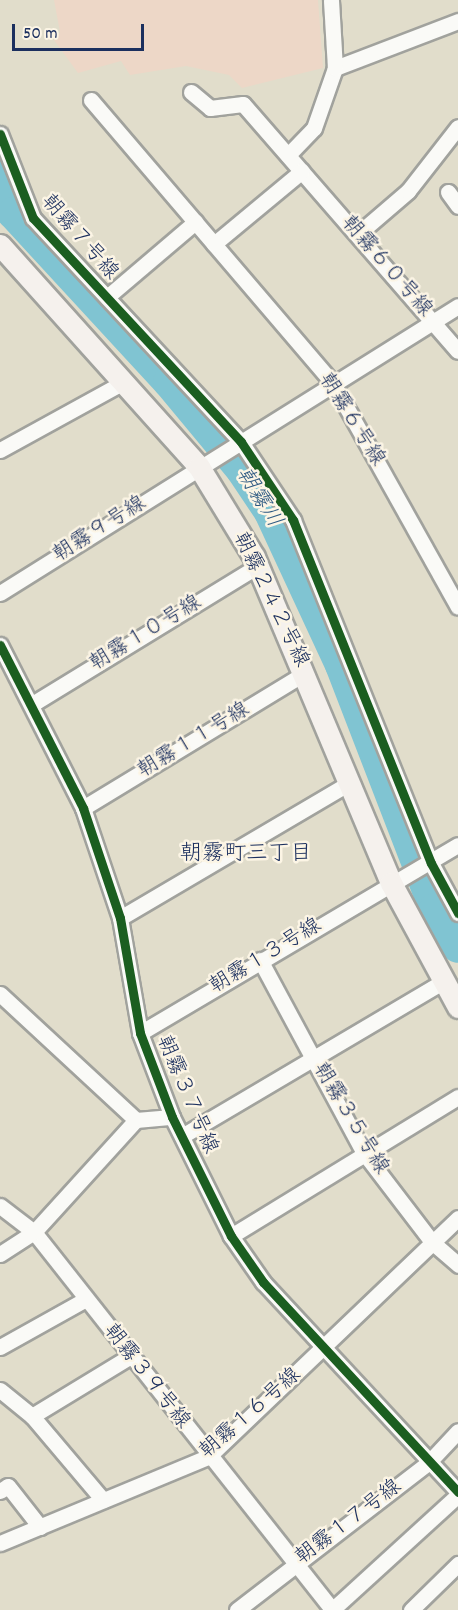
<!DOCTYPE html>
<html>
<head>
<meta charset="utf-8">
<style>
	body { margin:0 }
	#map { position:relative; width:458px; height:1610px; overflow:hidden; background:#e1ddcb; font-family:Dekko,"Klee One",sans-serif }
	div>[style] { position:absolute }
	.built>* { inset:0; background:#edd7c7 }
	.river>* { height:32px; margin:-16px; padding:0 16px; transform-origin:16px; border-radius:16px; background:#80c4d2 }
	.roads { filter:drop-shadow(2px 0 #a1a29d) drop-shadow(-2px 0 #a1a29d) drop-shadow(0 2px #a1a29d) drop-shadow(0 -2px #a1a29d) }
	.street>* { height:15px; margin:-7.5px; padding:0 7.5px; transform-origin:7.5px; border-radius:7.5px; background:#fafaf7 }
	.secondary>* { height:21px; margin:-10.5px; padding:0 10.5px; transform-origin:10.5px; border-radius:10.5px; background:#f5f1ed }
	.cycleway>* { height:9px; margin:-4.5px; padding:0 4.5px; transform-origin:4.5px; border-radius:4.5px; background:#1b5e20 }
	span { translate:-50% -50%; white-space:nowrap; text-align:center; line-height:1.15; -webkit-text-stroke:5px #fcf5e5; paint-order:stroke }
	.street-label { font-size:21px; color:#1b2f5e }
	.water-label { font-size:22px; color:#2d5982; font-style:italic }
	.neighbourhood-label { font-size:22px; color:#1b2f5e }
	.scale { position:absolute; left:12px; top:24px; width:132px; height:27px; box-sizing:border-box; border:3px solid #1b2f5e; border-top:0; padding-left:8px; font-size:18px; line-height:21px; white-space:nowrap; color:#1b2f5e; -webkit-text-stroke:4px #fcf5e5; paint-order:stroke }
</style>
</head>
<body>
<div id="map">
	<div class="built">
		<i style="clip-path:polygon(54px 0,318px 0,323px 68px,242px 88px,229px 75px,186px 66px,130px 75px,121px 61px,78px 73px,54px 40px,60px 32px)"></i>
	</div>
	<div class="river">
		<i style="left:0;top:171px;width:44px;rotate:72.8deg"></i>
		<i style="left:13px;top:213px;width:230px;rotate:47.3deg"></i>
		<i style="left:169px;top:382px;width:114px;rotate:50.3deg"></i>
		<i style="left:242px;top:470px;width:50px;rotate:56.3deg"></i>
		<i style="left:270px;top:512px;width:169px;rotate:65.1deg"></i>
		<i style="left:341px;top:665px;width:261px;rotate:68.9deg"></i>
		<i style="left:435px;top:909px;width:44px;rotate:58.8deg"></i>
	</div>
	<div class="roads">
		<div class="street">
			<i style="left:335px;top:68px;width:132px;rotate:-20.9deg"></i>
			<i style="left:191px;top:92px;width:25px;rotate:40deg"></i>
			<i style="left:210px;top:108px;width:33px;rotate:-7deg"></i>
			<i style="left:243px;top:104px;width:327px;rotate:49deg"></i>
			<i style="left:91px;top:100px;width:375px;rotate:49.5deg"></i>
			<i style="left:334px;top:385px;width:254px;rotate:60.8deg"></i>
			<i style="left:0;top:134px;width:90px;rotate:68.6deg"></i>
			<i style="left:33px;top:218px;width:306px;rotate:47.1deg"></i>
			<i style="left:241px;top:442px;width:94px;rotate:56.3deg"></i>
			<i style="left:293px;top:520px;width:370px;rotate:68.1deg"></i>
			<i style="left:431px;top:863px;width:57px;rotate:61.6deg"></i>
			<i style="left:288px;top:155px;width:37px;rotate:-46deg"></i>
			<i style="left:314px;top:128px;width:64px;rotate:-70.7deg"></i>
			<i style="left:335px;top:68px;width:68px;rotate:-93.4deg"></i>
			<i style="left:448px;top:192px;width:17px;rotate:54deg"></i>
			<i style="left:358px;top:234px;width:66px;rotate:-40.7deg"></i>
			<i style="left:408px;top:191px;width:81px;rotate:-52deg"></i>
			<i style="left:214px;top:244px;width:114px;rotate:-39.7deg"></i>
			<i style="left:107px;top:297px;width:116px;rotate:-40.4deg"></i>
			<i style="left:0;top:450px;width:137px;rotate:-28.8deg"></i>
			<i style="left:0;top:593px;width:540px;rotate:-32.07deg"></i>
			<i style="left:0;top:645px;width:183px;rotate:63deg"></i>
			<i style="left:83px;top:808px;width:116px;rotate:71.4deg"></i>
			<i style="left:120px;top:918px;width:117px;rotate:80.1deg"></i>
			<i style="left:140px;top:1033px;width:90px;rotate:69.1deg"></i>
			<i style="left:172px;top:1117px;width:133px;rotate:63.6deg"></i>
			<i style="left:231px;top:1236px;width:56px;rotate:55.2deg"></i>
			<i style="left:263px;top:1282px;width:287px;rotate:47.1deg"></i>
			<i style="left:34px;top:703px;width:263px;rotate:-31.5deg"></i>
			<i style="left:83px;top:808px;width:260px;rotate:-31.3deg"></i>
			<i style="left:120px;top:918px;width:268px;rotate:-30.5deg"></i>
			<i style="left:260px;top:960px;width:219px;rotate:61.7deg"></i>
			<i style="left:364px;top:1153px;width:112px;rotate:52.6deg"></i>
			<i style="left:432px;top:1242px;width:35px;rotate:41deg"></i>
			<i style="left:0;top:994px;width:185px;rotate:42.8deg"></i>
			<i style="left:136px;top:1120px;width:36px;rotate:-5deg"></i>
			<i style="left:140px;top:1033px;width:369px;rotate:-30.6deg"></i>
			<i style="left:182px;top:1136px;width:302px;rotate:-30.6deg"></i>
			<i style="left:0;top:1206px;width:43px;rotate:37.4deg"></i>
			<i style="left:34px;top:1232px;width:481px;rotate:51.7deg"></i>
			<i style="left:332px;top:1610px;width:171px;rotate:-42.4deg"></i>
			<i style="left:231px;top:1236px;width:266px;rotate:-31.5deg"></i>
			<i style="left:0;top:1254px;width:40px;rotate:-32.9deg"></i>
			<i style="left:34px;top:1232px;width:151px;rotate:-47.7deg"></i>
			<i style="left:0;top:1347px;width:98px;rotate:-29.2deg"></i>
			<i style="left:0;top:1390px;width:41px;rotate:39.1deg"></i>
			<i style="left:32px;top:1416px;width:110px;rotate:49.8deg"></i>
			<i style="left:32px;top:1416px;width:114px;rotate:-31.3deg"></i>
			<i style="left:0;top:1491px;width:9px;rotate:-32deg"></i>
			<i style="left:8px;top:1486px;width:52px;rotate:52deg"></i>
			<i style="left:0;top:1543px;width:225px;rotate:-22.5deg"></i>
			<i style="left:208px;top:1457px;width:346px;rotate:-43.7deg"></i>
			<i style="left:237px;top:1610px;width:242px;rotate:-37.6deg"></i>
			<i style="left:429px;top:1462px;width:42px;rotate:-46.9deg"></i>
			<i style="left:411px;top:1610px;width:66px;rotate:-44.4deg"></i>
		</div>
		<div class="secondary">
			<i style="left:0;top:245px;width:298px;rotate:48.1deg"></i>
			<i style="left:199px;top:467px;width:105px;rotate:58.6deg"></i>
			<i style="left:254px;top:557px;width:354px;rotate:67.2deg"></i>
			<i style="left:391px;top:883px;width:141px;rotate:61.6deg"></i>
		</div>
	</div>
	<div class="cycleway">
		<i style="left:0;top:134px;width:90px;rotate:68.6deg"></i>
		<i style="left:33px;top:218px;width:306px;rotate:47.1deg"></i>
		<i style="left:241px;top:442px;width:94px;rotate:56.3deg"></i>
		<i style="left:293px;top:520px;width:370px;rotate:68.1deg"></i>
		<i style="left:431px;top:863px;width:57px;rotate:61.6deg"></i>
		<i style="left:0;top:645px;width:183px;rotate:63deg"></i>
		<i style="left:83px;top:808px;width:116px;rotate:71.4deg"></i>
		<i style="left:120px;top:918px;width:117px;rotate:80.1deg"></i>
		<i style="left:140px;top:1033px;width:90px;rotate:69.1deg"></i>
		<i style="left:172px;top:1117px;width:133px;rotate:63.6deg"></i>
		<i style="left:231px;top:1236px;width:56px;rotate:55.2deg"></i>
		<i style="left:263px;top:1282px;width:287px;rotate:47.1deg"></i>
	</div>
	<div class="street-label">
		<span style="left:79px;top:238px;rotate:49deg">朝霧７号線</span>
		<span style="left:386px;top:267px;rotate:49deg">朝霧６０号線</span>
		<span style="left:351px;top:420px;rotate:58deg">朝霧６号線</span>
		<span style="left:100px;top:530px;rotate:-32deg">朝霧９号線</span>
		<span style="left:270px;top:600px;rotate:64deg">朝霧２４２号線</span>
		<span style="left:146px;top:634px;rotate:-31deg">朝霧１０号線</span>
		<span style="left:194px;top:741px;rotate:-31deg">朝霧１１号線</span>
		<span style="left:266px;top:957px;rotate:-31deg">朝霧１３号線</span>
		<span style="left:186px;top:1095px;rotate:67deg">朝霧３７号線</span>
		<span style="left:350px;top:1119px;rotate:59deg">朝霧３５号線</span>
		<span style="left:146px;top:1377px;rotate:52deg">朝霧３９号線</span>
		<span style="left:251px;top:1414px;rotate:-41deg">朝霧１６号線</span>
		<span style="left:349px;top:1523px;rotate:-37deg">朝霧１７号線</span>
	</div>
	<div class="water-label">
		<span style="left:258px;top:498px;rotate:58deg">朝霧川</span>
	</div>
	<div class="neighbourhood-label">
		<span style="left:246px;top:855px">朝霧町三丁目</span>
	</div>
	<div class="scale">50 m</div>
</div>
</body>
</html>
